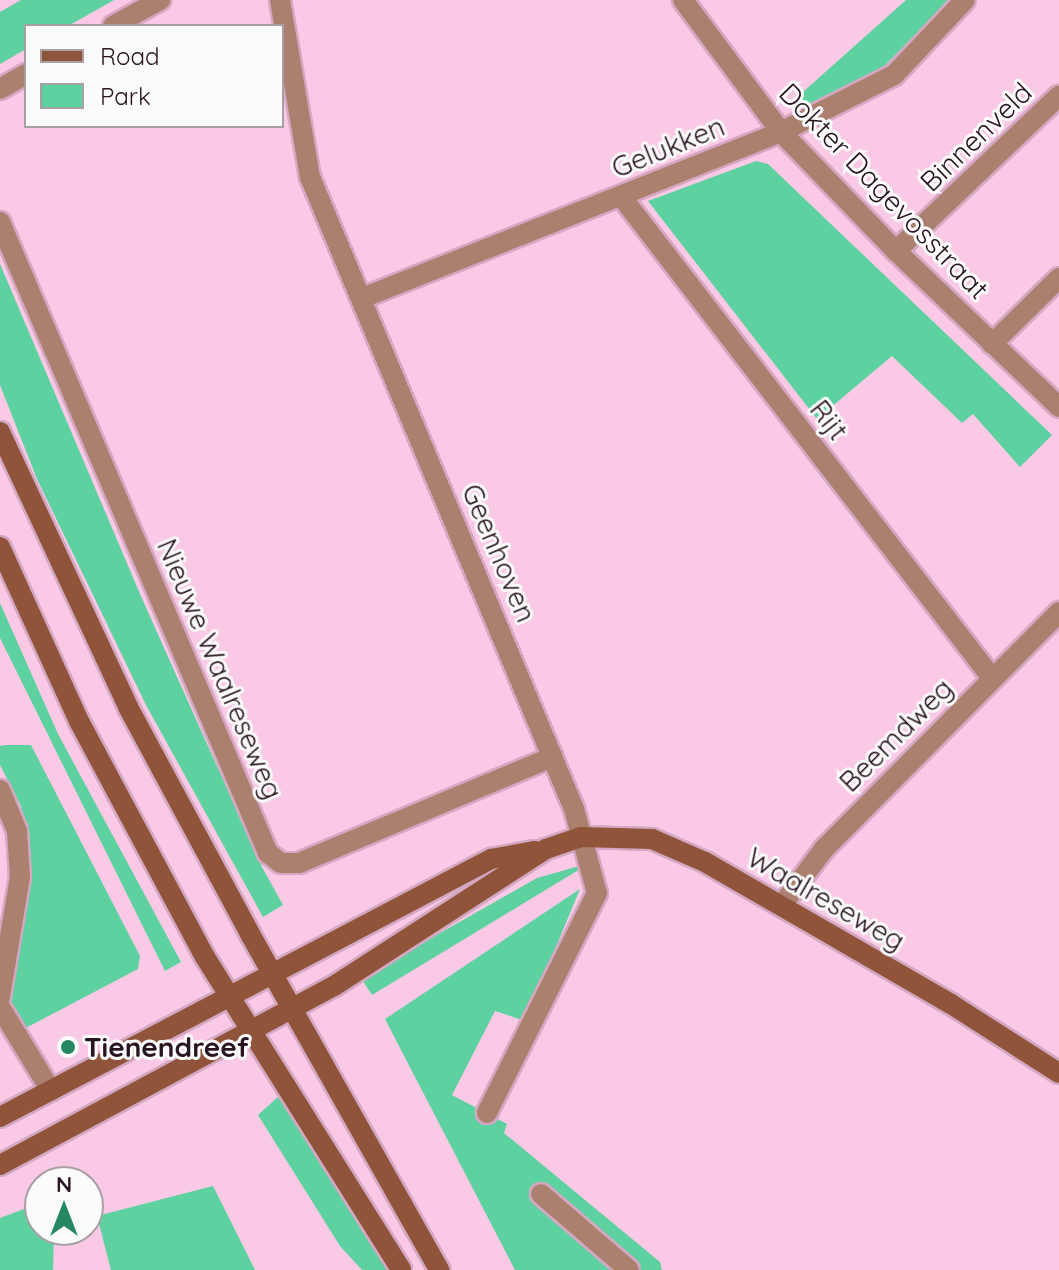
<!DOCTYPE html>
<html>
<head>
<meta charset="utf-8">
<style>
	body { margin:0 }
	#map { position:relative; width:1059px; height:1270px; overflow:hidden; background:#fac9e5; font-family:Quicksand,sans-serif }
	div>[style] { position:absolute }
	.green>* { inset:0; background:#5dd1a0 }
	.roads { filter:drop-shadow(2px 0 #d4a8c2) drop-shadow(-2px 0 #d4a8c2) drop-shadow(0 2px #d4a8c2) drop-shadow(0 -2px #d4a8c2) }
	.street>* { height:20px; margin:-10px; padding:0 10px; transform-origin:10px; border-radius:10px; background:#ab806f }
	.secondary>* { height:20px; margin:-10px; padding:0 10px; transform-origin:10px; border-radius:10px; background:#90543a }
	.dots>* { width:22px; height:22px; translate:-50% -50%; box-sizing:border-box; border:4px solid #fbfbfb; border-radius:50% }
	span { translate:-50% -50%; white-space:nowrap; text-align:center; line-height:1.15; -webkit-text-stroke:6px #fbfbfb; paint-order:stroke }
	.street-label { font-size:28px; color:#291421 }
	.poi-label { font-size:28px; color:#291421; font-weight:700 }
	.left { translate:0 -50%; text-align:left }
	.legend { position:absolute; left:24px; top:24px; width:260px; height:104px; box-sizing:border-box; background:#fbfbfb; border:2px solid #a79fa4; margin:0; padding:10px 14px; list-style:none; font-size:24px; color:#291421 }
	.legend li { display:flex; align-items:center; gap:16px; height:40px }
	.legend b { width:40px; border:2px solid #a79fa4 }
	.north { position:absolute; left:24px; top:1166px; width:80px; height:80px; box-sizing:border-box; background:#fbfbfb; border:2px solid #a79fa4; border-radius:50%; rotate:0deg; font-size:22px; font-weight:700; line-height:32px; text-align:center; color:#291421 }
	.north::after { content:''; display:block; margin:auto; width:28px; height:36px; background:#258862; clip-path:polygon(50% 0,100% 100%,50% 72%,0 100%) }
</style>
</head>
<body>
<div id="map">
	<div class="green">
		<i style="clip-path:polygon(21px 0,114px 0,68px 26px,26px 26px,26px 49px,0 64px,0 12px)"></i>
		<i style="clip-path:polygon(906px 0,951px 0,868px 82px,804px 111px,794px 100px)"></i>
		<i style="clip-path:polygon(756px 161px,768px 164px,1052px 435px,1020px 467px,973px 414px,962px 423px,892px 356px,817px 419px,648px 201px)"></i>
		<i style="clip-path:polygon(0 264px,140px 594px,262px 867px,283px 905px,263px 917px,146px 705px,37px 479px,0 385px)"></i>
		<i style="clip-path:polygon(0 603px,58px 734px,181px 962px,165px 971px,0 638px)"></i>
		<i style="clip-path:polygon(6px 745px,31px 745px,140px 956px,138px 969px,20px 1031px,6px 1002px,24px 831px,21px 806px,0 765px,0 746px)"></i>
		<i style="clip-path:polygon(590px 863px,372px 995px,361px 978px,537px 878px)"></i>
		<i style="clip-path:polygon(580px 889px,525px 1021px,495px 1011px,452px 1095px,507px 1124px,504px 1133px,660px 1262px,662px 1270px,515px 1270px,385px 1019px)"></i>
		<i style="clip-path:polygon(279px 1096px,388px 1270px,362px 1270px,340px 1246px,258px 1115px)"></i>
		<i style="clip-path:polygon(213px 1186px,255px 1270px,111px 1270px,97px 1216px)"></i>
		<i style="clip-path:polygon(40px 1203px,40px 1230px,54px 1230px,53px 1270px,0 1270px,0 1218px)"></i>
	</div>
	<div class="roads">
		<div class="street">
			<i style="left:280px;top:0;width:180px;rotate:80.4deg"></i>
			<i style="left:310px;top:177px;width:685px;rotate:67.33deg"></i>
			<i style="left:574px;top:809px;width:87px;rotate:74.7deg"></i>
			<i style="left:597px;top:893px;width:246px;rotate:116.6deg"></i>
			<i style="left:683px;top:0;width:164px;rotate:53.4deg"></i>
			<i style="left:781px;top:132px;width:165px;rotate:46deg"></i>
			<i style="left:896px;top:251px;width:226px;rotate:43.7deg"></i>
			<i style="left:113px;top:26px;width:54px;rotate:-29deg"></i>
			<i style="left:0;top:89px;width:30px;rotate:-30deg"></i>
			<i style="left:621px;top:196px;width:608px;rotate:52.41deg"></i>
			<i style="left:0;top:222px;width:686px;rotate:66.99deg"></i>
			<i style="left:268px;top:853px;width:16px;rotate:38deg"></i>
			<i style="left:281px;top:863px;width:18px"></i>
			<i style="left:299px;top:863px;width:275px;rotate:-22.7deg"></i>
			<i style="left:896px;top:251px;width:225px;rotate:-43.6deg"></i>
			<i style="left:362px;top:298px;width:451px;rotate:-21.6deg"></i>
			<i style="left:781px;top:132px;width:127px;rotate:-26.8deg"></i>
			<i style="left:894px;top:75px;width:103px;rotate:-46.6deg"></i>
			<i style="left:992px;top:344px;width:94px;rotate:-44.6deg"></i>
			<i style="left:0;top:790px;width:44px;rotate:67.5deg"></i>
			<i style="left:17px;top:831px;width:46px;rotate:86.3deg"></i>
			<i style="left:20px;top:877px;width:122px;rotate:99.5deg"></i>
			<i style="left:782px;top:905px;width:70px;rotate:-53.1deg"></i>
			<i style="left:824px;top:849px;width:334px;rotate:-45.2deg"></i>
			<i style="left:0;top:1007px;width:98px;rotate:58.7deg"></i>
			<i style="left:541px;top:1194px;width:116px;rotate:40.8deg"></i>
		</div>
		<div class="secondary">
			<i style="left:0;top:432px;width:303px;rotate:65deg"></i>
			<i style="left:128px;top:707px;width:258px;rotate:61.7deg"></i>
			<i style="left:250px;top:934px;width:386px;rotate:60.6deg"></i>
			<i style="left:0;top:547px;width:193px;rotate:65.6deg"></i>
			<i style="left:80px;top:723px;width:265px;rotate:61.9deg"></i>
			<i style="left:205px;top:957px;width:369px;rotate:57.9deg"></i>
			<i style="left:0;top:1117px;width:555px;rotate:-27.72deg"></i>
			<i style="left:491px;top:859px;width:45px;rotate:-10.3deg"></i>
			<i style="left:0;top:1165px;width:379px;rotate:-28.2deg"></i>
			<i style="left:334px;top:986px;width:252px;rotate:-32.9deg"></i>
			<i style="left:546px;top:849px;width:37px;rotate:-19deg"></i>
			<i style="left:581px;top:837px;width:71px;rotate:1.6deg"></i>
			<i style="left:652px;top:839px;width:58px;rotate:23.5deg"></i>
			<i style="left:705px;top:862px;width:284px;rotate:30deg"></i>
			<i style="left:951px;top:1004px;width:128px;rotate:32.6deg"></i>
		</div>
	</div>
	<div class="dots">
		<i style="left:68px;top:1047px;background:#258862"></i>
	</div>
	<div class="street-label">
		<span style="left:976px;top:137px;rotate:-44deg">Binnenveld</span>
		<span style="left:668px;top:147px;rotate:-22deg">Gelukken</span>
		<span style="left:884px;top:191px;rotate:46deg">Dokter Dagevosstraat</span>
		<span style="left:829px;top:420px;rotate:52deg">Rijt</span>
		<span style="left:499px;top:553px;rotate:67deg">Geenhoven</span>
		<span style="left:220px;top:669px;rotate:67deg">Nieuwe Waalreseweg</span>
		<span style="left:896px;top:735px;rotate:-45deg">Beemdweg</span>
		<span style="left:826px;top:899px;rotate:30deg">Waalreseweg</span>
	</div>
	<div class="poi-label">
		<span class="left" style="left:84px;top:1047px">Tienendreef</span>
	</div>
	<ul class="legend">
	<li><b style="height:10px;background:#90543a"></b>Road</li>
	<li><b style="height:22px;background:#5dd1a0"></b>Park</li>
	</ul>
	<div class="north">N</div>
</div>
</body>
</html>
